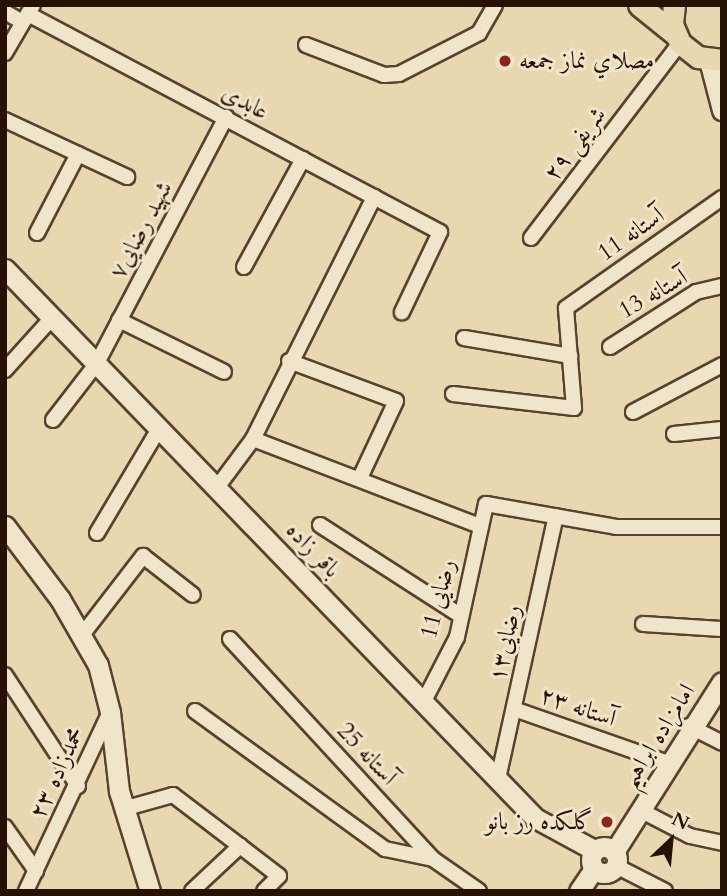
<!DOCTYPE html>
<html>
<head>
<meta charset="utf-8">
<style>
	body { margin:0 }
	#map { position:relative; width:727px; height:896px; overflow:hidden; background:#e8d7af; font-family:Cardo,Amiri,serif }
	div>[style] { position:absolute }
	.roads { filter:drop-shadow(2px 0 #58422f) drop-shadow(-2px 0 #58422f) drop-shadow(0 2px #58422f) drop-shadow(0 -2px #58422f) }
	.street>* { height:14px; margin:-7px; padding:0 7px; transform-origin:7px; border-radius:7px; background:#f0e5cb }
	.secondary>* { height:19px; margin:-9.5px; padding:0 9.5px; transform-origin:9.5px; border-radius:9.5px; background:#f0e5cb }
	.secondary>.ring { margin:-9.5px; padding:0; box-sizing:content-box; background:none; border:19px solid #f0e5cb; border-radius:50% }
	.primary>* { height:21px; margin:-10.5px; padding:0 10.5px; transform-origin:10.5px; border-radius:10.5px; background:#e8d7af }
	.dots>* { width:19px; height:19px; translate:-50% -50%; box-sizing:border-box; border:4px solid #f0e5cb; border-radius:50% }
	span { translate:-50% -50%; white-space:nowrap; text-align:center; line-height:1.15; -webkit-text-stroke:6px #f0e5cb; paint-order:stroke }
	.poi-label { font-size:24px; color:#281104 }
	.left { translate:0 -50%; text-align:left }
	.right { translate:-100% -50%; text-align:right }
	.street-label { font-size:24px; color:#281104 }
	.frame { position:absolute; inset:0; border:7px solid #281104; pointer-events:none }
	.north { position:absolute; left:636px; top:805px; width:70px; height:70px; -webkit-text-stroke:5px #f0e5cb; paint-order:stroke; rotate:26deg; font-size:19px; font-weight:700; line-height:28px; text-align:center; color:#281104 }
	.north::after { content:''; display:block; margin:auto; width:24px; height:32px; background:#281104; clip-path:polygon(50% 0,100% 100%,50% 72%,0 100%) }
</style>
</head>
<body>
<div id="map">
	<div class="roads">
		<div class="street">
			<i style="left:5px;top:12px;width:20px;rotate:30deg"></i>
			<i style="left:28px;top:14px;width:466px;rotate:27.9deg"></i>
			<i style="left:440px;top:232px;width:89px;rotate:115.4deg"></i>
			<i style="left:306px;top:45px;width:84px;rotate:21deg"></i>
			<i style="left:384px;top:75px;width:15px;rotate:-4deg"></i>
			<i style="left:399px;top:74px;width:90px;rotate:-27.1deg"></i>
			<i style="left:479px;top:33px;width:32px;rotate:-60deg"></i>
			<i style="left:5px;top:53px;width:56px;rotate:-59.7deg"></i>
			<i style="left:5px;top:120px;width:135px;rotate:25deg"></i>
			<i style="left:37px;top:233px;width:89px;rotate:-62.6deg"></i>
			<i style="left:531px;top:238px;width:245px;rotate:-52.6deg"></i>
			<i style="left:244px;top:267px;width:123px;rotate:-61.4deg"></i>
			<i style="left:119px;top:320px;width:117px;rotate:26.3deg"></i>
			<i style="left:464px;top:338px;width:108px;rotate:9.6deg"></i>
			<i style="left:610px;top:347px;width:102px;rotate:-32.6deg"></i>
			<i style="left:696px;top:292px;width:27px;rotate:-13deg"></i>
			<i style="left:289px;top:361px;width:114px;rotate:20.5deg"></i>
			<i style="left:396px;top:401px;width:85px;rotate:115.1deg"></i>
			<i style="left:5px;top:370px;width:70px;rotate:-47.9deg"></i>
			<i style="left:453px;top:394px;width:122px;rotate:6.6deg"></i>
			<i style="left:574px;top:408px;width:100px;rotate:-94.6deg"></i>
			<i style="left:566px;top:308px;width:191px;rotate:-35.2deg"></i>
			<i style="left:633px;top:412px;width:101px;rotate:-27.8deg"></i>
			<i style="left:53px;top:420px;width:72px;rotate:-52.3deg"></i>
			<i style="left:97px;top:363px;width:278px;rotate:-62.3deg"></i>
			<i style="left:674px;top:434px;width:48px;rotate:-5.9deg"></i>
			<i style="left:253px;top:439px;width:243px;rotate:21deg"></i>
			<i style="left:218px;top:486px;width:59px;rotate:-53.3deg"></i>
			<i style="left:253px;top:439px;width:271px;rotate:-63.4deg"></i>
			<i style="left:320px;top:525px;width:168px;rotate:32.8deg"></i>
			<i style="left:97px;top:533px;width:123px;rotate:-59.3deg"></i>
			<i style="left:643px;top:624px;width:79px;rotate:3.6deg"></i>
			<i style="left:82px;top:635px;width:100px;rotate:-52.3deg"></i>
			<i style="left:143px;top:556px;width:63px;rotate:38deg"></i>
			<i style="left:230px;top:639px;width:299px;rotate:47.3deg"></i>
			<i style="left:433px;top:859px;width:56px;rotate:34.8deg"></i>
			<i style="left:5px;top:675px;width:133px;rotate:56.7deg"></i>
			<i style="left:424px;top:701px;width:72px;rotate:-62.7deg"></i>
			<i style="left:457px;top:637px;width:136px;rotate:-77.7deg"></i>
			<i style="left:486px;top:504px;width:132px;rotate:10deg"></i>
			<i style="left:616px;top:527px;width:106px"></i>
			<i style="left:514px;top:709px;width:163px;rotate:19.3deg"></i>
			<i style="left:195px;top:711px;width:235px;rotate:36deg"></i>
			<i style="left:385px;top:849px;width:49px;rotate:11.8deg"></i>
			<i style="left:689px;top:726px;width:37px;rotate:27deg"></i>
			<i style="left:498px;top:779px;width:269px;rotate:-77.6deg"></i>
			<i style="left:123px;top:809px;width:52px;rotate:-15.6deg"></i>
			<i style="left:173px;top:795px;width:84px;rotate:37.3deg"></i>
			<i style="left:640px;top:810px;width:56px;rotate:27.5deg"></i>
			<i style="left:690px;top:836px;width:33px;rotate:12deg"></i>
			<i style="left:5px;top:827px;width:54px;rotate:54.8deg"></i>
			<i style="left:616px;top:866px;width:55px;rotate:27deg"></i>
			<i style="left:26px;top:891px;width:198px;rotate:-64.9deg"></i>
			<i style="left:192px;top:891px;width:66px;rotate:-43.2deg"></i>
			<i style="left:240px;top:846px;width:49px;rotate:37.6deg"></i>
			<i style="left:279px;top:876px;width:21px;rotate:135deg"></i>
		</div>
		<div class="secondary">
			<i style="left:709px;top:60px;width:52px;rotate:75.4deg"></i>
			<i style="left:5px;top:269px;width:763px;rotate:46.01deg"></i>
			<i style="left:535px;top:818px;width:67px;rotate:28.5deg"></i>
			<i style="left:5px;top:526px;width:91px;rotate:53deg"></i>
			<i style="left:60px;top:599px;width:76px;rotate:60.1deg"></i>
			<i style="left:98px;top:665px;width:49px;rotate:75.7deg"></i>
			<i style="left:110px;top:712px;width:80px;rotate:83.5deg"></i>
			<i style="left:119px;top:791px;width:105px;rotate:72.8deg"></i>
			<i class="ring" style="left:591px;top:847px;width:7px;height:7px"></i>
			<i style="left:614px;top:852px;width:201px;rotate:-57.6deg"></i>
			<i style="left:579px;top:891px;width:27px;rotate:-56deg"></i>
		</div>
		<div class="primary">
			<i style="left:639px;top:5px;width:48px;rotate:39deg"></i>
			<i style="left:674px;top:5px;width:19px;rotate:96deg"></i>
			<i style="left:672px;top:24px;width:21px;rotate:67deg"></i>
			<i style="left:680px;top:43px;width:23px;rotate:38deg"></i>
			<i style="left:698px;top:57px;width:24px;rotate:7deg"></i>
		</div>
	</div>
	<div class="dots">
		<i style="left:505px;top:61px;background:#8f2418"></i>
		<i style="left:607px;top:822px;background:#8f2418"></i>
	</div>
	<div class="poi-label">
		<span class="left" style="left:519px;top:61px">مصلاي نماز جمعه</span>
		<span class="right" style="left:593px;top:822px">گلکده رز بانو</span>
	</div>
	<div class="street-label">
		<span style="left:245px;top:102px;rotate:28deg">عابدی</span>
		<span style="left:575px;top:144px;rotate:-53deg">شریفی ۲۹</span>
		<span style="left:141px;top:230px;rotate:-62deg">شهید رضایی۷</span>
		<span style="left:631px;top:234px;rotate:-35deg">آستانه 11</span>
		<span style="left:653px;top:294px;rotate:-30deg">آستانه 13</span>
		<span style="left:313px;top:550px;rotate:46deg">باقر زاده</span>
		<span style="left:438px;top:599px;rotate:-76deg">رضایی 11</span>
		<span style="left:505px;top:643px;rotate:-78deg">رضایی۱۳</span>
		<span style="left:578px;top:707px;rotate:19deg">آستانه ۲۳</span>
		<span style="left:658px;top:736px;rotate:-58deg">امامزاده ابراهیم</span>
		<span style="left:367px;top:754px;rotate:47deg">آستانه 25</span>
		<span style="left:57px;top:773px;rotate:-65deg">محمدزاده ۲۳</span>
	</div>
	<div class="frame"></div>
	<div class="north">N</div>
</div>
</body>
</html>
